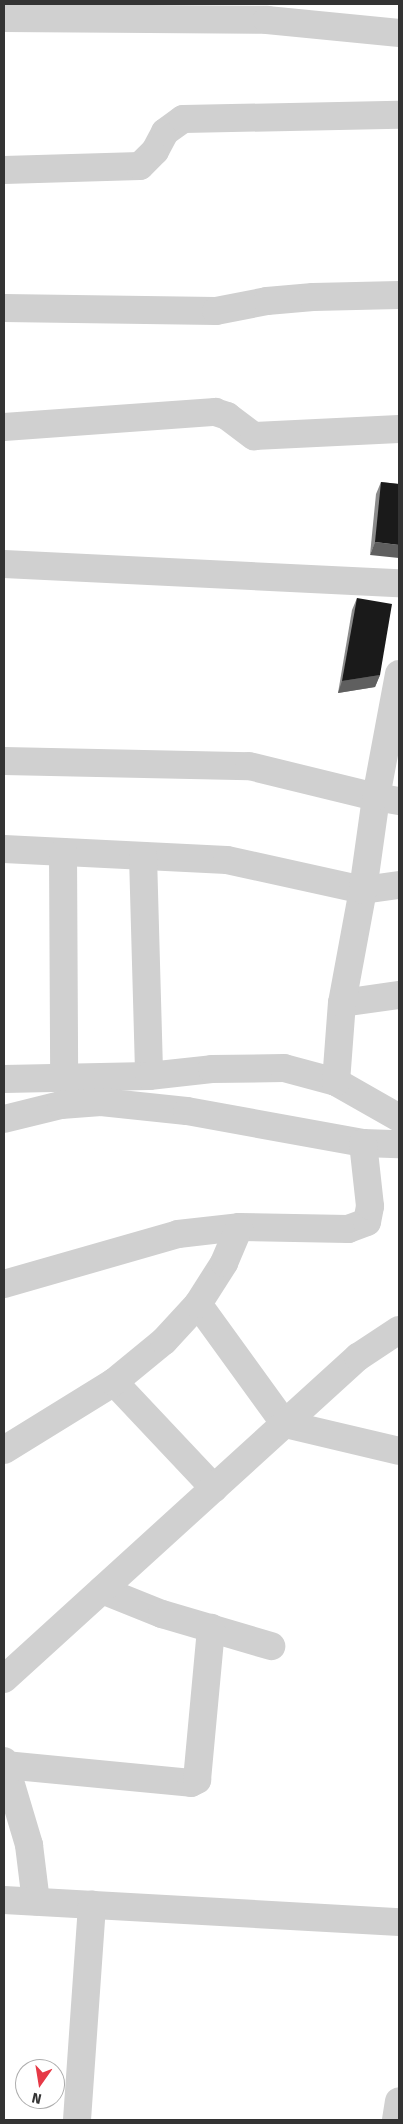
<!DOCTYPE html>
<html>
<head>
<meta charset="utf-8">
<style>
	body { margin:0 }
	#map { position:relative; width:403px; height:2124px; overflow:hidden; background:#fff; font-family:"Fira Sans",sans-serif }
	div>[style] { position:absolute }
	.street>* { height:28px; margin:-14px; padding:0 14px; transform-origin:14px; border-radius:14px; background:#d0d0d0 }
	.wall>* { inset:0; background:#8c8c8c }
	.shaded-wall>* { inset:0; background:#5f5f5f }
	.building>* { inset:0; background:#1a1a1a }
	span { translate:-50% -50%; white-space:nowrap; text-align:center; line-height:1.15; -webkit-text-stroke:5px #fff; paint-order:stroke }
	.frame { position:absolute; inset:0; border:5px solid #333; pointer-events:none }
	.north { position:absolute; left:15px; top:2059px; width:50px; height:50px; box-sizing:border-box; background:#fff; border:1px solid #adadad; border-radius:50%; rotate:193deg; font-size:14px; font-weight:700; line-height:20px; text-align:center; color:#333 }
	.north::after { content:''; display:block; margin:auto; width:18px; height:22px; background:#e63946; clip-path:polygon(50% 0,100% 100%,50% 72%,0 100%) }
</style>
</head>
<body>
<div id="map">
	<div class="street">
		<i style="left:4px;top:18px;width:263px;rotate:0.4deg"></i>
		<i style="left:267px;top:20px;width:133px;rotate:5.6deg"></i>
		<i style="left:4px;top:170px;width:136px;rotate:-1.7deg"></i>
		<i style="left:140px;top:166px;width:21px;rotate:-45deg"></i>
		<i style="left:155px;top:151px;width:21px;rotate:-62deg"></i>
		<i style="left:165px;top:132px;width:22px;rotate:-36deg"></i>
		<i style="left:183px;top:119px;width:216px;rotate:-1.1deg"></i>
		<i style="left:4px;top:308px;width:212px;rotate:0.8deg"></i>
		<i style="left:216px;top:311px;width:52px;rotate:-11.1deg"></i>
		<i style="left:267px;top:301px;width:46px;rotate:-5deg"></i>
		<i style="left:313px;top:297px;width:86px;rotate:-1.3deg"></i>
		<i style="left:4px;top:427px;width:212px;rotate:-4.1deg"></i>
		<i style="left:215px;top:412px;width:13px;rotate:18deg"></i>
		<i style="left:227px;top:416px;width:34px;rotate:37deg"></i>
		<i style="left:254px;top:436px;width:145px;rotate:-2.8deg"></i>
		<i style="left:4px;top:564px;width:395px;rotate:2.8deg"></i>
		<i style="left:4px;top:761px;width:245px;rotate:1.2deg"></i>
		<i style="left:249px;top:766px;width:131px;rotate:13.7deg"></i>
		<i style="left:376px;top:797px;width:23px;rotate:10deg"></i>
		<i style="left:4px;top:849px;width:223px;rotate:2.8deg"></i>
		<i style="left:227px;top:860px;width:139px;rotate:12.4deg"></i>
		<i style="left:363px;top:890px;width:36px;rotate:-8deg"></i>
		<i style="left:63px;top:852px;width:225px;rotate:89.7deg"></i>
		<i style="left:143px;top:856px;width:220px;rotate:88.4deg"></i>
		<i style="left:342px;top:1003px;width:58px;rotate:-8deg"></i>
		<i style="left:4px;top:1079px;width:145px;rotate:-1.2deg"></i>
		<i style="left:149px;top:1076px;width:63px;rotate:-6.3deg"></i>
		<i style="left:212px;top:1069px;width:72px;rotate:-0.8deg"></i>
		<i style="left:284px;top:1068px;width:54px;rotate:15.1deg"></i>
		<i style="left:336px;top:1082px;width:73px;rotate:29.7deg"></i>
		<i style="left:336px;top:1082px;width:79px;rotate:-85.7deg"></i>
		<i style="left:342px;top:1003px;width:115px;rotate:-79.5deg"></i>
		<i style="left:363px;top:890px;width:94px;rotate:-82deg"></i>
		<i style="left:376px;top:797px;width:125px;rotate:-79.4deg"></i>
		<i style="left:4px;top:1119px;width:59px;rotate:-13.8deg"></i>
		<i style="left:61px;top:1105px;width:40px;rotate:-4.3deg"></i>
		<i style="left:101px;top:1102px;width:86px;rotate:6deg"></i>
		<i style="left:187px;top:1111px;width:179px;rotate:10.3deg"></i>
		<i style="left:363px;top:1143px;width:36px;rotate:2deg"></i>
		<i style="left:4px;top:1284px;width:181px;rotate:-16deg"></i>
		<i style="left:178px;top:1234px;width:61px;rotate:-6.5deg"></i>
		<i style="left:239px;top:1227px;width:109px;rotate:1.1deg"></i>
		<i style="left:348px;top:1229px;width:20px;rotate:-20deg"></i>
		<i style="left:367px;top:1222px;width:16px;rotate:-79deg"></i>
		<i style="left:370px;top:1206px;width:63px;rotate:-96.3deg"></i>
		<i style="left:198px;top:1304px;width:148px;rotate:54.1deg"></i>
		<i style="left:285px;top:1424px;width:117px;rotate:13.3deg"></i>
		<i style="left:114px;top:1382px;width:146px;rotate:46.7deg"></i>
		<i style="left:4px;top:1450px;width:129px;rotate:-31.7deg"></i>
		<i style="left:114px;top:1382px;width:65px;rotate:-39.4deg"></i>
		<i style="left:164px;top:1341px;width:50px;rotate:-47.4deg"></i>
		<i style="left:198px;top:1304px;width:49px;rotate:-57.6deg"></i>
		<i style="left:224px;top:1263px;width:39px;rotate:-67deg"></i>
		<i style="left:102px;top:1590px;width:65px;rotate:21.8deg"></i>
		<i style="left:162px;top:1614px;width:114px;rotate:16.4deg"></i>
		<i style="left:4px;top:1679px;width:479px;rotate:-42.3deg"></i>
		<i style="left:358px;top:1357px;width:49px;rotate:-33.4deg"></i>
		<i style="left:4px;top:1761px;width:88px;rotate:73.4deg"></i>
		<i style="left:29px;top:1845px;width:57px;rotate:83deg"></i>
		<i style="left:5px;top:1765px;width:187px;rotate:5.5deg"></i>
		<i style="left:191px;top:1783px;width:7px;rotate:-27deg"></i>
		<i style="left:197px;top:1780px;width:153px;rotate:-84.7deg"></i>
		<i style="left:4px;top:1900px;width:396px;rotate:3.2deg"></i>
		<i style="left:77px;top:2120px;width:216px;rotate:-86deg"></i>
		<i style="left:396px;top:2120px;width:19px;rotate:-81deg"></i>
	</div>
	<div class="wall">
		<i style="clip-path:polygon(381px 482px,399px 484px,370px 555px,376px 494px)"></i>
		<i style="clip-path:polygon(357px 598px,380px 675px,375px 687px,338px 693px,352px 610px)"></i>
	</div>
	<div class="shaded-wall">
		<i style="clip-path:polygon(375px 542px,399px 545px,399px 558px,370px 555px)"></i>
		<i style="clip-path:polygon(380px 675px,375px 687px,338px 693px,342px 681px)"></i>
	</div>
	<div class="building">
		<i style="clip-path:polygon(381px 482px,399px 484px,399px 545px,375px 542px)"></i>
		<i style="clip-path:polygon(357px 598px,392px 604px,380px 675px,342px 681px)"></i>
	</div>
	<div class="frame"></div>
	<div class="north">N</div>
</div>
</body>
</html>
